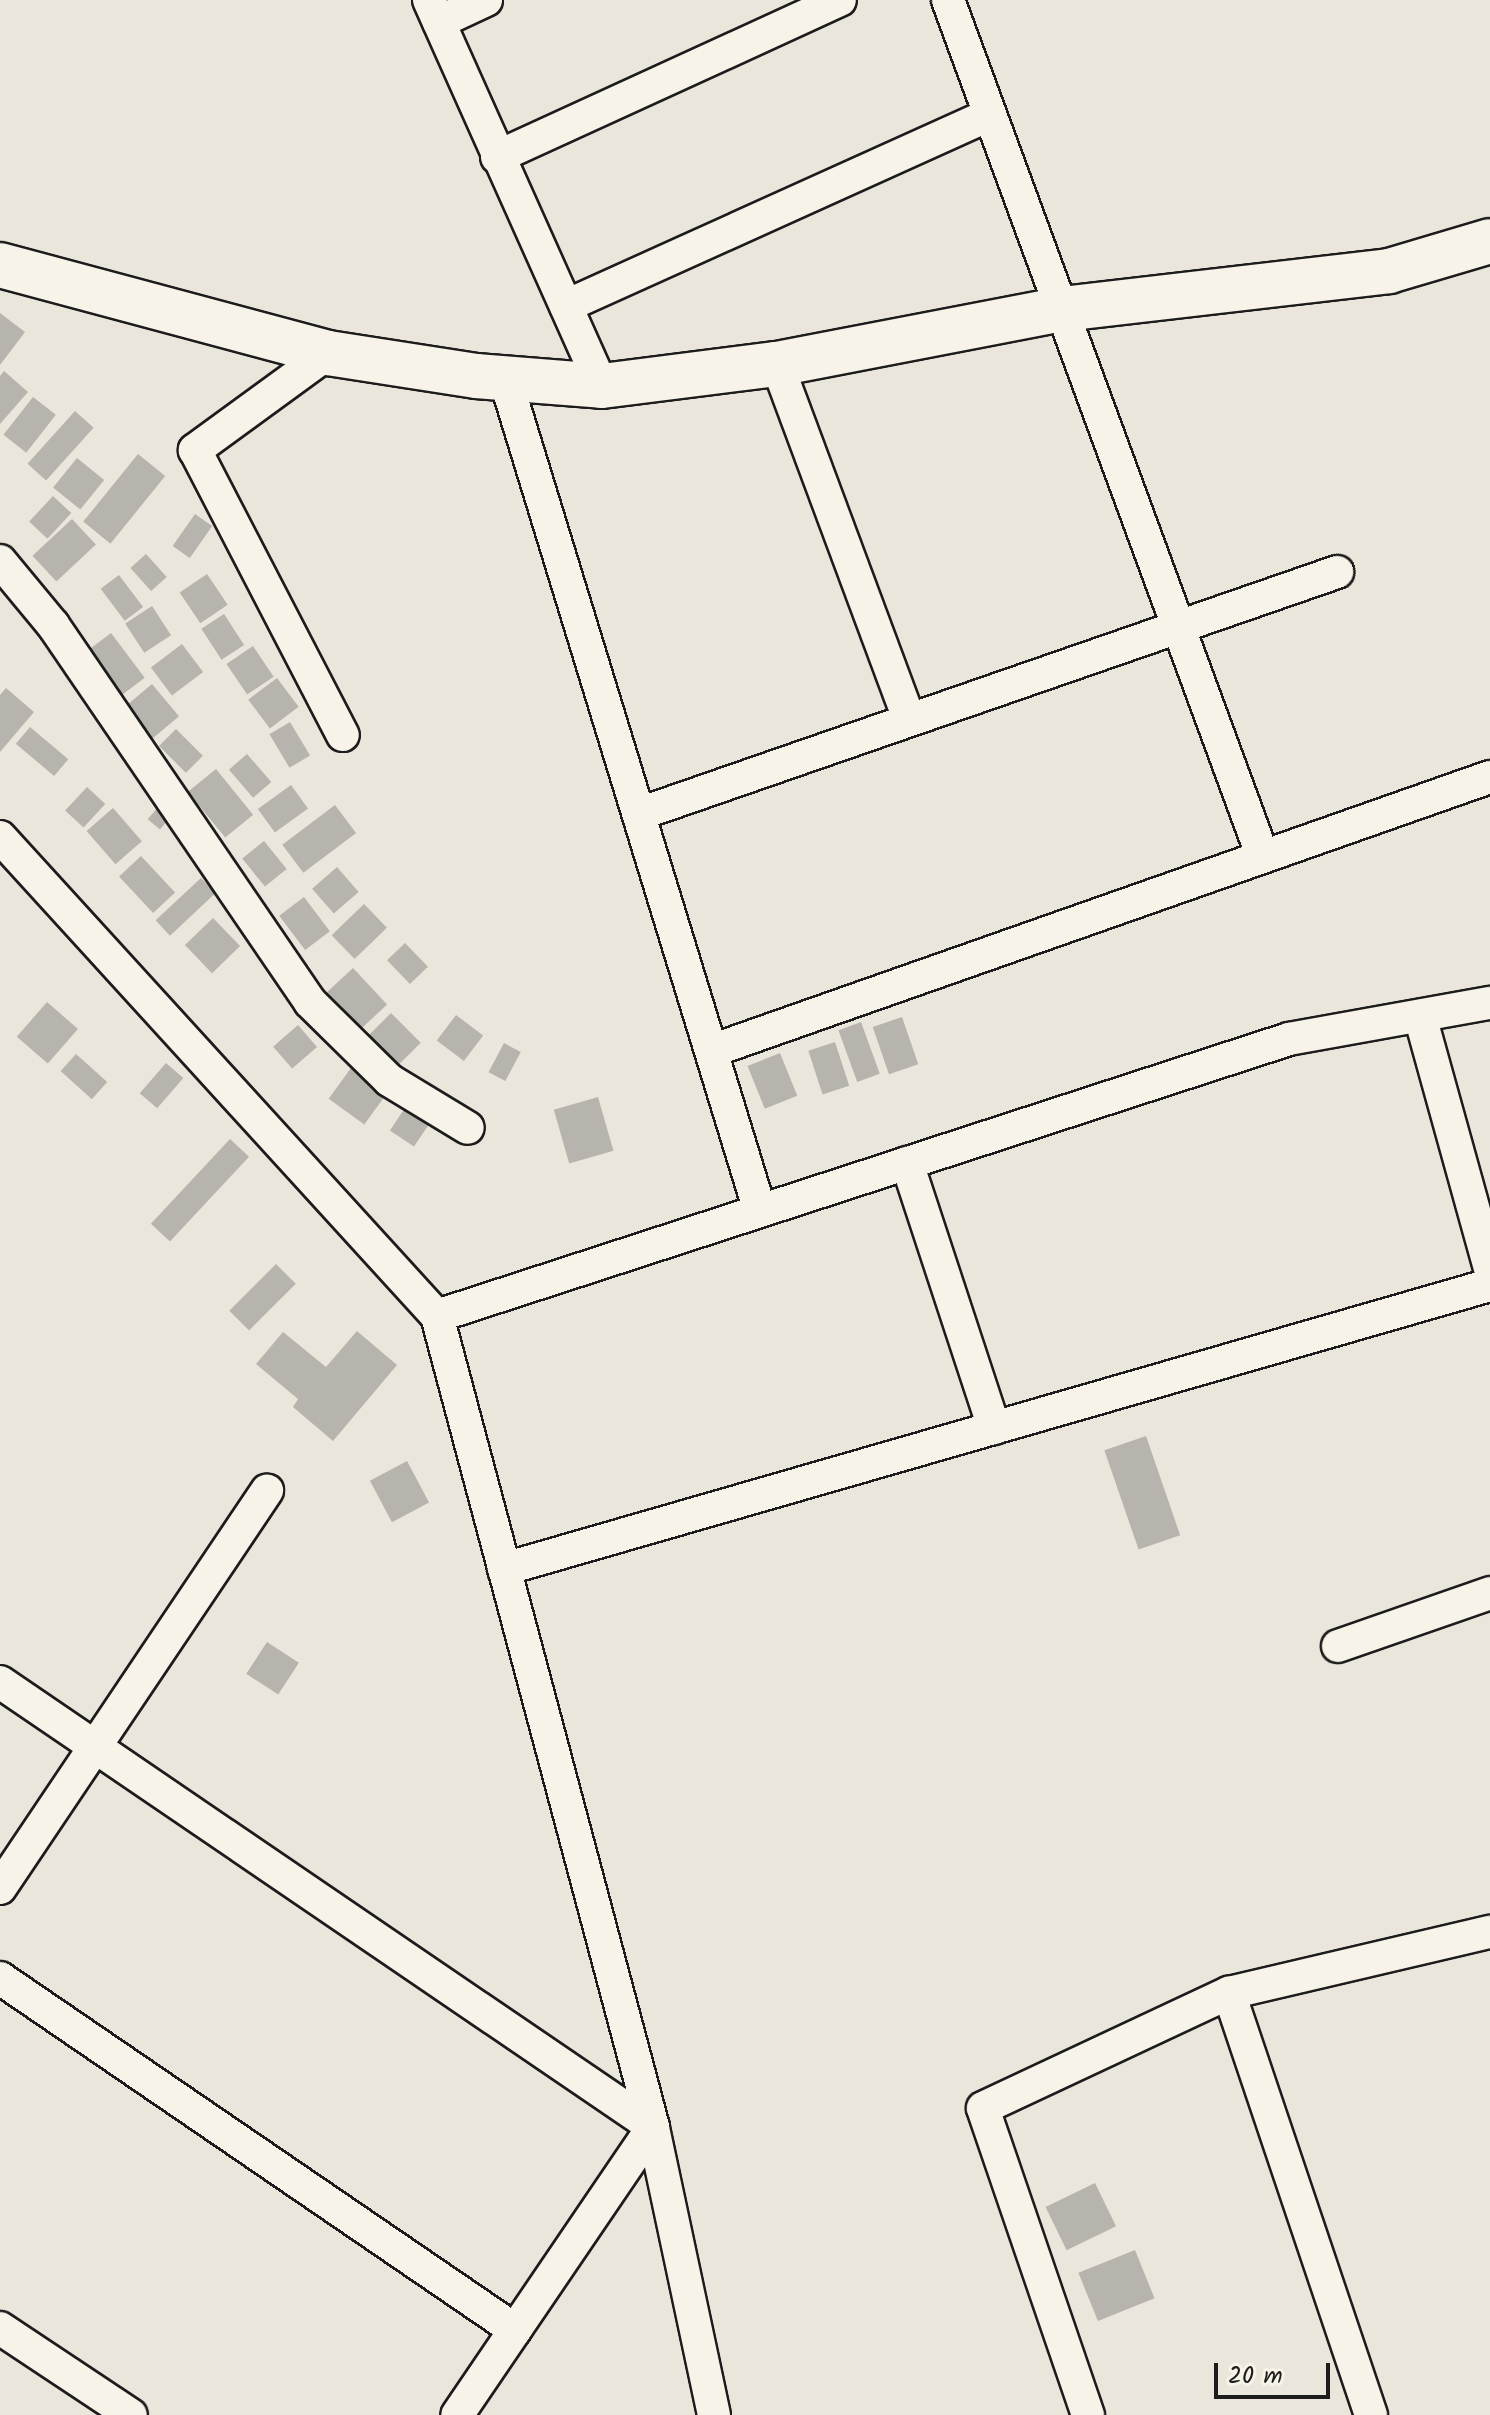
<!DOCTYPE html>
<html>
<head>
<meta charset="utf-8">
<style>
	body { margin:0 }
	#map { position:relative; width:1490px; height:2415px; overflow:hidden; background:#eae6dc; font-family:Kalam,sans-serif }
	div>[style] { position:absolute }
	.building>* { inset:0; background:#b6b4ac; transform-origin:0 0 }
	.roads { filter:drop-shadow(2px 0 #1c1c1c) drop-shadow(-2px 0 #1c1c1c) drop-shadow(0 2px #1c1c1c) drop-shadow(0 -2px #1c1c1c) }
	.street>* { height:32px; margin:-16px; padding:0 16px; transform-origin:16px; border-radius:16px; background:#f7f3e8 }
	.secondary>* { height:44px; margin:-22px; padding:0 22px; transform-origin:22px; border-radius:22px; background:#f7f3e8 }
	span { translate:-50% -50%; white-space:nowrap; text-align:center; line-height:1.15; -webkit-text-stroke:6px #f7f3e8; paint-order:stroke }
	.scale { position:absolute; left:1214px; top:2363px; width:116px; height:36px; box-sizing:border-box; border:4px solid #1c1c1c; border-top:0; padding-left:10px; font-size:24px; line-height:28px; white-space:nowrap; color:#1c1c1c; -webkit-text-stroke:6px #f7f3e8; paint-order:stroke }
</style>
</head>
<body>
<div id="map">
	<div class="building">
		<i style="clip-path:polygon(0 313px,25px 332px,0 365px)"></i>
		<i style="clip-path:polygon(4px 371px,28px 392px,0 424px,0 376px)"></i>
		<i style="left:33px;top:397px;width:29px;height:48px;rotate:38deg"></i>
		<i style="left:75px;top:411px;width:25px;height:71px;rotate:42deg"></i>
		<i style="left:138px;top:454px;width:35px;height:87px;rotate:39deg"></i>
		<i style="left:77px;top:458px;width:35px;height:38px;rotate:39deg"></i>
		<i style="left:53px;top:496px;width:25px;height:35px;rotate:43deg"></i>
		<i style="left:195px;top:514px;width:21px;height:39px;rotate:35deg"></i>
		<i style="left:72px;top:519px;width:35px;height:54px;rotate:47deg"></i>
		<i style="left:146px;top:554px;width:31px;height:21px;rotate:48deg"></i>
		<i style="left:207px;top:574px;width:37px;height:33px;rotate:56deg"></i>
		<i style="left:119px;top:575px;width:40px;height:23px;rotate:53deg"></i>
		<i style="left:152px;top:606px;width:35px;height:32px;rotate:57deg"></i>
		<i style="left:224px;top:614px;width:37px;height:27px;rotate:57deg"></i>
		<i style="left:111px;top:633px;width:56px;height:44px;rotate:53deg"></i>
		<i style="left:182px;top:644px;width:35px;height:39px;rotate:53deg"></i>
		<i style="left:253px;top:646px;width:37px;height:32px;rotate:56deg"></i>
		<i style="left:277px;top:678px;width:36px;height:36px;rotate:53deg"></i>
		<i style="left:152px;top:684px;width:42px;height:35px;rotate:50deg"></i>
		<i style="clip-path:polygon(6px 688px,34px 712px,0 752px,0 695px)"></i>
		<i style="left:290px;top:722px;width:39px;height:24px;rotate:59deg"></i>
		<i style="left:30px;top:727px;width:50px;height:22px;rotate:40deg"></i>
		<i style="left:176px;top:729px;width:38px;height:24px;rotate:45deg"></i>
		<i style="left:247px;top:754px;width:37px;height:24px;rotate:49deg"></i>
		<i style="left:216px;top:769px;width:59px;height:36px;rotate:51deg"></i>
		<i style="left:291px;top:785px;width:29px;height:41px;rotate:54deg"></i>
		<i style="left:87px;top:787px;width:25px;height:32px;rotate:43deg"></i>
		<i style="left:335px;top:805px;width:35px;height:66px;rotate:53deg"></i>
		<i style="left:158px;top:807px;width:16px;height:16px;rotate:40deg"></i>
		<i style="left:113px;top:808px;width:44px;height:35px;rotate:49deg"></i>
		<i style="left:264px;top:841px;width:36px;height:28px;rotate:51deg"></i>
		<i style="left:141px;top:856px;width:50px;height:30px;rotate:47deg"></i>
		<i style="left:337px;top:867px;width:33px;height:33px;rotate:49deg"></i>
		<i style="left:201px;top:878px;width:21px;height:62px;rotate:47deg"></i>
		<i style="left:304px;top:897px;width:43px;height:31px;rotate:53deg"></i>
		<i style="left:364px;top:904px;width:33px;height:45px;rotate:46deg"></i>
		<i style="left:213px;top:918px;width:39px;height:39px;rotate:46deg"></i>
		<i style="left:405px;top:943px;width:33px;height:25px;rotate:46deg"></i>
		<i style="left:353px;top:968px;width:50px;height:40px;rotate:47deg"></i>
		<i style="left:47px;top:1002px;width:41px;height:46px;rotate:41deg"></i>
		<i style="left:391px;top:1013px;width:42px;height:38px;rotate:45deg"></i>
		<i style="left:456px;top:1015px;width:34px;height:32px;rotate:37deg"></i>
		<i style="left:902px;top:1017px;width:50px;height:31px;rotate:71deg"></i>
		<i style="left:861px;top:1022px;width:55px;height:24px;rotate:70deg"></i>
		<i style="left:298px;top:1025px;width:29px;height:33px;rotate:49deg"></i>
		<i style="left:835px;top:1042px;width:46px;height:28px;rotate:72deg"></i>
		<i style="left:504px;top:1043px;width:19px;height:33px;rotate:28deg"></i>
		<i style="left:780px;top:1053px;width:46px;height:35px;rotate:68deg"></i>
		<i style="left:76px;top:1054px;width:42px;height:23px;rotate:42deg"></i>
		<i style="left:166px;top:1063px;width:23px;height:40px;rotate:41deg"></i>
		<i style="left:351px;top:1068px;width:44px;height:38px;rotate:36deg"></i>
		<i style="left:598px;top:1097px;width:56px;height:46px;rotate:74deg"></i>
		<i style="left:405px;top:1108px;width:29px;height:27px;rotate:34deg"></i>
		<i style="left:230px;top:1139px;width:26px;height:116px;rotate:43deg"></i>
		<i style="left:276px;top:1264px;width:28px;height:66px;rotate:45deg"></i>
		<i style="clip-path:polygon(357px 1331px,397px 1365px,333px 1441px,293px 1407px,298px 1399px,256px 1364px,283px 1332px,326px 1367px)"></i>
		<i style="left:1146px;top:1436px;width:105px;height:44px;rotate:71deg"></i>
		<i style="left:407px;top:1461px;width:47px;height:42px;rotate:62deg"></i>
		<i style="left:267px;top:1642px;width:38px;height:38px;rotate:33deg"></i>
		<i style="left:1095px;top:2183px;width:48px;height:55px;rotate:64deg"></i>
		<i style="left:1135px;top:2250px;width:52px;height:61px;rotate:68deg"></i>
	</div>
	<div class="roads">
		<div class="street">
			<i style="left:429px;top:0;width:423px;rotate:65.9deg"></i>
			<i style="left:948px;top:0;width:913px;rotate:69.82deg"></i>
			<i style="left:439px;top:22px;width:52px;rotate:-25.1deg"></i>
			<i style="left:497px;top:157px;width:377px;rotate:-24.6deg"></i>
			<i style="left:566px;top:306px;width:465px;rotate:-24.3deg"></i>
			<i style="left:328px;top:353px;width:165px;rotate:143.9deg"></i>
			<i style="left:195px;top:450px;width:321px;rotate:62.6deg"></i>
			<i style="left:777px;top:364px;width:379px;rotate:69.6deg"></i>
			<i style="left:505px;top:378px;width:871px;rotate:72.98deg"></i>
			<i style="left:0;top:561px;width:83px;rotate:50.4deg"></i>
			<i style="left:53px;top:625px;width:456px;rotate:55.7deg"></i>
			<i style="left:310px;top:1002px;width:111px;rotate:44.6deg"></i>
			<i style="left:389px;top:1080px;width:92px;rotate:31.3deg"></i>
			<i style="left:639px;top:814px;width:739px;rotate:-19.12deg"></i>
			<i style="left:0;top:837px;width:648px;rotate:47.63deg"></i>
			<i style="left:1420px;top:1016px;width:263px;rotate:74.5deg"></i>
			<i style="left:711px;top:1051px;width:826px;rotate:-19.38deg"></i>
			<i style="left:907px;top:1163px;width:279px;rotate:71.8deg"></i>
			<i style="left:504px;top:1569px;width:1026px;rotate:-16.07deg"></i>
			<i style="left:1338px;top:1646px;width:161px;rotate:-19.2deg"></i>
			<i style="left:0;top:1682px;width:790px;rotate:34.27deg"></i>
			<i style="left:653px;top:2127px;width:348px;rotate:124.2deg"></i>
			<i style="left:0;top:1888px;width:479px;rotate:-56.1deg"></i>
			<i style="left:0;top:1978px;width:624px;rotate:34.35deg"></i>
			<i style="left:1229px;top:1993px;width:445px;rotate:71.4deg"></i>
			<i style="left:0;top:2328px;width:157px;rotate:33.6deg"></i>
			<i style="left:714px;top:2415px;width:294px;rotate:-102deg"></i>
			<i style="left:653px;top:2127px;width:839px;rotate:-104.91deg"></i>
			<i style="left:437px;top:1316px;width:896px;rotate:-18.01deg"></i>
			<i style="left:1289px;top:1039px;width:204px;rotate:-10.2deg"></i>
			<i style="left:1088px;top:2415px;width:324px;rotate:-108.9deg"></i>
			<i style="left:983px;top:2108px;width:272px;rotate:-25.1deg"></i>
			<i style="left:1229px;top:1993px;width:268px;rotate:-13.2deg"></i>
		</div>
		<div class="secondary">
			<i style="left:0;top:265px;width:340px;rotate:15deg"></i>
			<i style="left:328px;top:353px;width:150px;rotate:8.8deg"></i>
			<i style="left:476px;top:376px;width:126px;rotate:4.5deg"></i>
			<i style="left:602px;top:386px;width:176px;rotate:-7.2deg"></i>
			<i style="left:777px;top:364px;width:290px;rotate:-10.9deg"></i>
			<i style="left:1062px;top:309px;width:329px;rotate:-6.6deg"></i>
			<i style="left:1389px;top:271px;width:105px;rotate:-16.5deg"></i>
		</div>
	</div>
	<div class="scale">20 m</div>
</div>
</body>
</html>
